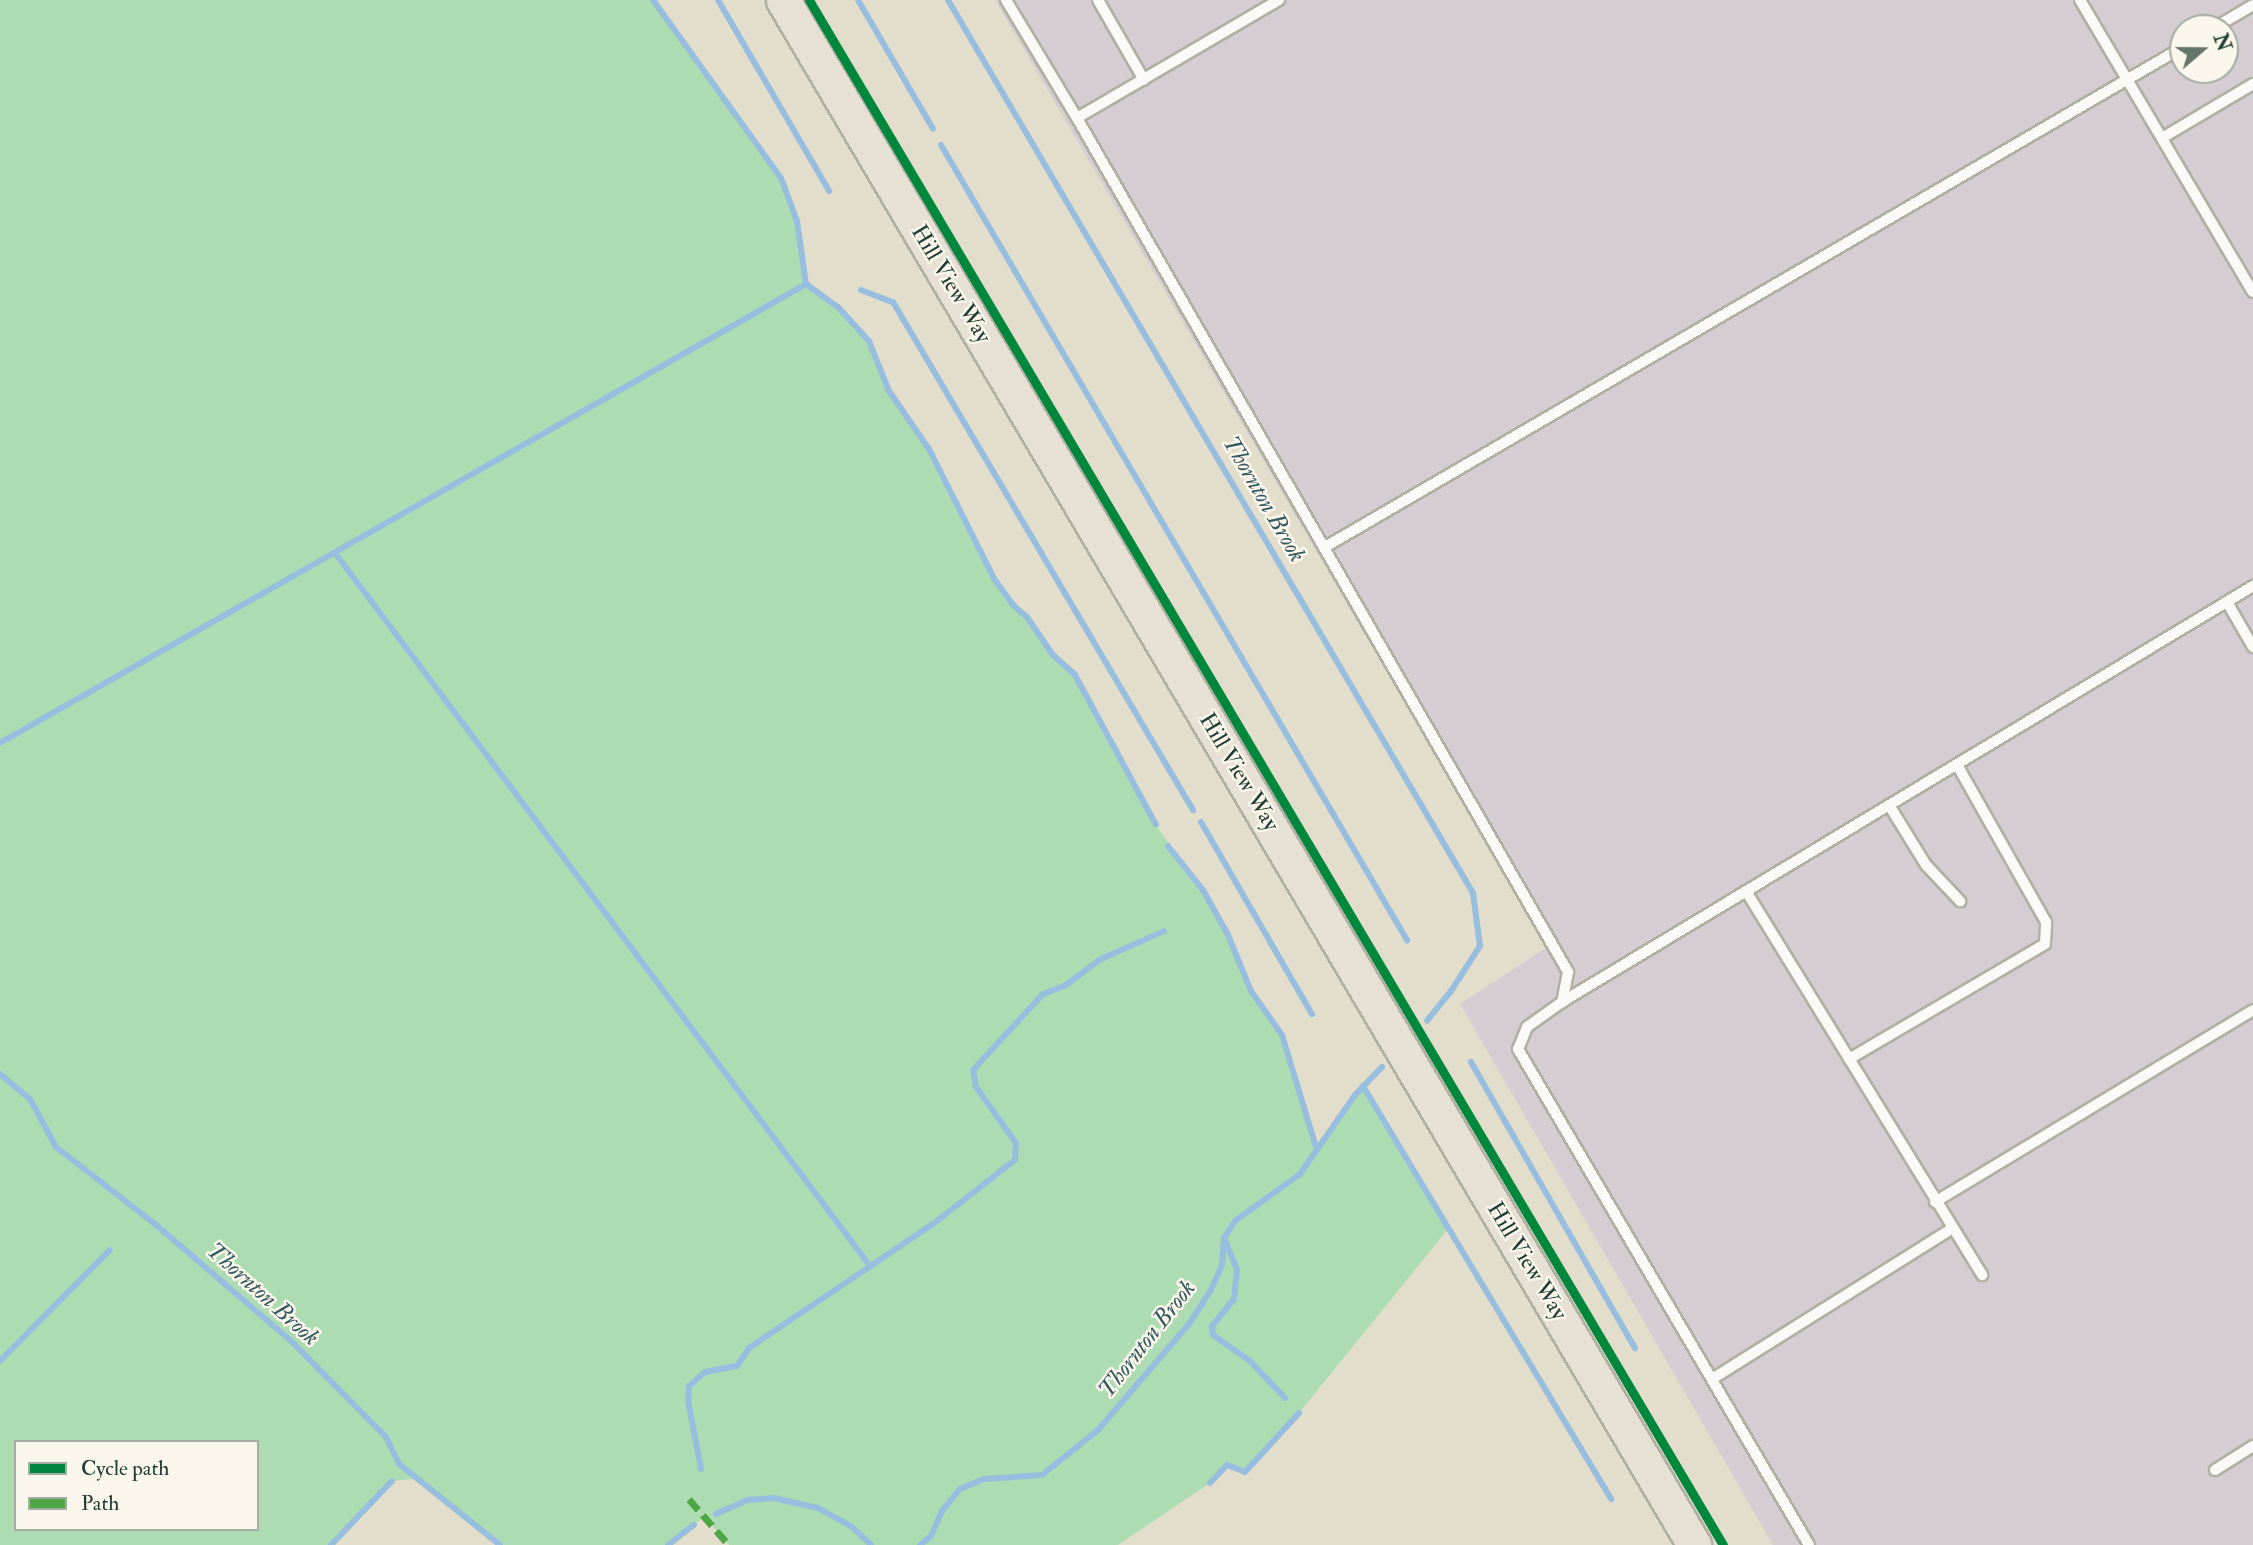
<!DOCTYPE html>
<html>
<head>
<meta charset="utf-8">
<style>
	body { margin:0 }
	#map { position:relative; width:2253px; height:1545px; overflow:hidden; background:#e3decc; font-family:"IM FELL Double Pica",serif }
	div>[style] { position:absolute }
	.industrial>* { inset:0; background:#d5cdd2 }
	.green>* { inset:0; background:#addcb3 }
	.stream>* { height:6px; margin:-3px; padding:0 3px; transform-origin:3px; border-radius:3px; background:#97bedf }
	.roads { filter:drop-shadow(2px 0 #b0b0a3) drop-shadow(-2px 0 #b0b0a3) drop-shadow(0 2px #b0b0a3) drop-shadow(0 -2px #b0b0a3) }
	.service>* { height:10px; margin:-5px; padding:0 5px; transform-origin:5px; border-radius:5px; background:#fbfaf7 }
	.primary>* { height:33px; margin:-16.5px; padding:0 16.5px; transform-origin:16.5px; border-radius:16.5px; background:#e6e1d4 }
	.quiet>* { height:7px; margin-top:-3.5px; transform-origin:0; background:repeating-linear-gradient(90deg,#4fa644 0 14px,transparent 0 21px) }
	.cycleway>* { height:9px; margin:-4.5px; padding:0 4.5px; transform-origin:4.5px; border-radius:4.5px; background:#00873e }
	span { translate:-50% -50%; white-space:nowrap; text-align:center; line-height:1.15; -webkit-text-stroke:5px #fbf7ec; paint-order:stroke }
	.street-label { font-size:23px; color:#1f3d34 }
	.water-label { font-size:24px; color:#355a61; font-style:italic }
	.legend { position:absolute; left:14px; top:1440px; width:245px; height:91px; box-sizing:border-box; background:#fbf7ec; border:2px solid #a3ada2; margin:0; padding:9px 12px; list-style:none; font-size:21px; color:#1f3d34 }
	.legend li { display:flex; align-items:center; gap:14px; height:35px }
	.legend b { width:35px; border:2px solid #a3ada2 }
	.north { position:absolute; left:2169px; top:14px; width:70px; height:70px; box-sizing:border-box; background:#fbf7ec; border:2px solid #a3ada2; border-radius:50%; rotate:70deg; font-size:19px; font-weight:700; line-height:28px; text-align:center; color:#1f3d34 }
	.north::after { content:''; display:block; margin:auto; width:24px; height:32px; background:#647569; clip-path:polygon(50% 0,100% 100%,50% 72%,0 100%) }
</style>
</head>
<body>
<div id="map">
	<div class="industrial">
		<i style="clip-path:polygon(evenodd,995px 0,2253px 0,2253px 1545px,1773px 1545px,1460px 1004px,1547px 947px,995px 0,2183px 28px,2225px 28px,2225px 70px,2183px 70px,2183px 28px)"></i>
	</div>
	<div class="green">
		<i style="clip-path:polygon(evenodd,0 0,653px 0,781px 178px,797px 221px,806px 284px,838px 307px,869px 341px,889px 391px,929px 449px,995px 580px,1013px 605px,1027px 617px,1053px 655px,1075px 675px,1156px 825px,1215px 910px,1251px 991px,1282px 1035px,1317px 1149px,1363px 1086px,1448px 1229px,1299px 1413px,1245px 1472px,1227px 1465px,1210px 1483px,1118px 1545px,729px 1545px,704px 1517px,668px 1545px,500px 1545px,416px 1479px,392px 1481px,331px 1545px,0 1545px,0 0,16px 1442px,257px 1442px,257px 1529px,16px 1529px,16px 1442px)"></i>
	</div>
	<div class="stream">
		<i style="left:653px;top:0;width:219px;rotate:54.3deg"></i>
		<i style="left:781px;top:178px;width:46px;rotate:69.6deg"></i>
		<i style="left:797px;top:221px;width:64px;rotate:81.9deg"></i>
		<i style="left:718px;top:0;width:221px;rotate:59.8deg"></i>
		<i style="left:858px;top:0;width:149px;rotate:59.8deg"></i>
		<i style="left:948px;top:0;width:1036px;rotate:59.55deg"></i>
		<i style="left:1473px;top:893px;width:53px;rotate:82.5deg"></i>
		<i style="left:1480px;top:946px;width:54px;rotate:122.8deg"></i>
		<i style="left:1451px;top:991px;width:38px;rotate:129deg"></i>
		<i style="left:941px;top:145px;width:922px;rotate:59.62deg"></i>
		<i style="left:861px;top:290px;width:34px;rotate:21deg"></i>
		<i style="left:893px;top:302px;width:590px;rotate:59.44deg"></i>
		<i style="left:335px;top:553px;width:891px;rotate:53.12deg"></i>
		<i style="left:0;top:743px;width:928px;rotate:-29.66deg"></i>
		<i style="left:806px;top:284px;width:39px;rotate:36deg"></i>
		<i style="left:838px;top:307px;width:46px;rotate:47.6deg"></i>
		<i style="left:869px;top:341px;width:54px;rotate:68.2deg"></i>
		<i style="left:889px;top:391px;width:70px;rotate:55.4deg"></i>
		<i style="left:929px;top:449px;width:147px;rotate:63.3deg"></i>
		<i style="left:995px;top:580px;width:31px;rotate:54deg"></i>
		<i style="left:1013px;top:605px;width:18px;rotate:41deg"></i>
		<i style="left:1027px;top:617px;width:46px;rotate:55.6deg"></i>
		<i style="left:1053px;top:655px;width:30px;rotate:42deg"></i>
		<i style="left:1075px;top:675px;width:170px;rotate:61.6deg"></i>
		<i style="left:1201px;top:822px;width:222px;rotate:60deg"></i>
		<i style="left:1168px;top:846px;width:56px;rotate:51.5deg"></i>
		<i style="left:1203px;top:890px;width:51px;rotate:60.9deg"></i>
		<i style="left:1228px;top:935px;width:61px;rotate:67.7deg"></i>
		<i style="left:1251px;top:991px;width:54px;rotate:54.8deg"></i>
		<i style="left:1282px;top:1035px;width:120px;rotate:73.1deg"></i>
		<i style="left:1471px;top:1062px;width:330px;rotate:60.2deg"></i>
		<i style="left:0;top:1074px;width:39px;rotate:40deg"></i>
		<i style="left:30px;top:1099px;width:55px;rotate:61.6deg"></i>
		<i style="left:56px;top:1147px;width:125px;rotate:37.9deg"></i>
		<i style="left:155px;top:1224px;width:181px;rotate:40.7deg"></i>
		<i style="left:292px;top:1342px;width:134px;rotate:45.3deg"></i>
		<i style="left:386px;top:1437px;width:30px;rotate:64deg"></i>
		<i style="left:399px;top:1464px;width:129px;rotate:38.7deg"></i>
		<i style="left:1363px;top:1086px;width:482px;rotate:59deg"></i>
		<i style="left:1225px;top:1240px;width:32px;rotate:68deg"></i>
		<i style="left:1237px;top:1270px;width:29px;rotate:96deg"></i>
		<i style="left:1234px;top:1299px;width:35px;rotate:129deg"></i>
		<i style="left:1212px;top:1326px;width:9px;rotate:84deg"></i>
		<i style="left:1213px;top:1335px;width:45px;rotate:35.1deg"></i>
		<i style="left:1250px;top:1361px;width:51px;rotate:46.6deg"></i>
		<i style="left:0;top:1361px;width:156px;rotate:-45.3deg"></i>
		<i style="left:701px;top:1469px;width:70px;rotate:-100.7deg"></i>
		<i style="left:688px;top:1400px;width:14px;rotate:-86deg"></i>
		<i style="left:689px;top:1386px;width:21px;rotate:-41deg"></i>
		<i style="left:705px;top:1372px;width:33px;rotate:-11deg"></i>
		<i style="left:737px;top:1366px;width:22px;rotate:-56deg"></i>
		<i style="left:749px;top:1348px;width:222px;rotate:-34deg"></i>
		<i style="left:933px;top:1224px;width:104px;rotate:-38deg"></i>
		<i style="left:1015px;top:1160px;width:17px;rotate:-87deg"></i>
		<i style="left:1016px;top:1143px;width:69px;rotate:-125.5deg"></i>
		<i style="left:976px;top:1087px;width:17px;rotate:-100deg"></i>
		<i style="left:973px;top:1070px;width:103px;rotate:-47.4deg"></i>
		<i style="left:1043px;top:994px;width:25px;rotate:-21deg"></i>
		<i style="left:1066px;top:985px;width:41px;rotate:-37.1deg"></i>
		<i style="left:1099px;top:960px;width:71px;rotate:-24deg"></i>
		<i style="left:1210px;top:1483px;width:25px;rotate:-47deg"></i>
		<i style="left:1227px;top:1465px;width:19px;rotate:21deg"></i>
		<i style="left:1245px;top:1472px;width:80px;rotate:-47.5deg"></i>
		<i style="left:716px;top:1514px;width:35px;rotate:-24deg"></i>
		<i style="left:748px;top:1500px;width:26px;rotate:-4deg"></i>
		<i style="left:774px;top:1498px;width:45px;rotate:12.8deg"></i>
		<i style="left:818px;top:1508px;width:39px;rotate:29deg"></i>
		<i style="left:852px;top:1527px;width:26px;rotate:43deg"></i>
		<i style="left:331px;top:1545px;width:88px;rotate:-46.4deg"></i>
		<i style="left:668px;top:1545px;width:33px;rotate:-38deg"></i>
		<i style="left:920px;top:1545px;width:14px;rotate:-39deg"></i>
		<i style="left:931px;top:1536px;width:27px;rotate:-66deg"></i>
		<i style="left:942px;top:1511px;width:28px;rotate:-51deg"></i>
		<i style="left:960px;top:1489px;width:26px;rotate:-23deg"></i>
		<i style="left:984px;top:1479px;width:58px;rotate:-3.9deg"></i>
		<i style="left:1042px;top:1475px;width:72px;rotate:-38.8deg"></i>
		<i style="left:1098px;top:1430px;width:140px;rotate:-49.4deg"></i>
		<i style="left:1189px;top:1324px;width:40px;rotate:-57.1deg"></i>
		<i style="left:1211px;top:1290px;width:27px;rotate:-66deg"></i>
		<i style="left:1222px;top:1265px;width:27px;rotate:-86deg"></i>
		<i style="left:1224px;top:1238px;width:20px;rotate:-57deg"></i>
		<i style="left:1235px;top:1221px;width:80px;rotate:-35.9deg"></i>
		<i style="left:1300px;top:1174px;width:96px;rotate:-55.2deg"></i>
		<i style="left:1355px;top:1095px;width:39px;rotate:-46deg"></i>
	</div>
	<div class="roads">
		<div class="service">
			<i style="left:1006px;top:0;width:138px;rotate:59deg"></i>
			<i style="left:1077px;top:118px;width:985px;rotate:60.1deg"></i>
			<i style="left:1568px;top:972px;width:31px;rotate:101deg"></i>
			<i style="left:1562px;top:1002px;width:43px;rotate:144.5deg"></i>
			<i style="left:1527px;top:1027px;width:24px;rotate:112deg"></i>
			<i style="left:1518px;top:1049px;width:575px;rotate:59.6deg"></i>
			<i style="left:1098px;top:0;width:92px;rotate:60.1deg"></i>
			<i style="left:2080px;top:0;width:339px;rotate:59.4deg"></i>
			<i style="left:2214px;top:28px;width:45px;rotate:-30.5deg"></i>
			<i style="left:1077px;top:118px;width:234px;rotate:-30.3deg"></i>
			<i style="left:2162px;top:138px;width:106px;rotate:-30.7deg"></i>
			<i style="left:1325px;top:547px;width:993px;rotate:-30.23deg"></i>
			<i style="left:2227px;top:602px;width:52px;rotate:60deg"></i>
			<i style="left:1889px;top:805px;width:70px;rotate:58.3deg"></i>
			<i style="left:1926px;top:865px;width:50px;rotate:46.6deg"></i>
			<i style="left:1746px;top:891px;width:451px;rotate:58.4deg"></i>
			<i style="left:1562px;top:1002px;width:807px;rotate:-31.05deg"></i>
			<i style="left:1849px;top:1059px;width:227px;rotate:-30.4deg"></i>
			<i style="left:2045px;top:944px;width:22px;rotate:-87deg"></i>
			<i style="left:2046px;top:922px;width:180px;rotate:-119.5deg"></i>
			<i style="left:1935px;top:1202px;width:371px;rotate:-31.1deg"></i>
			<i style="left:1712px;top:1379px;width:282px;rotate:-32.1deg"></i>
			<i style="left:2215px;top:1470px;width:45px;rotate:-32.3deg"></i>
		</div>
		<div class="primary">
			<i style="left:783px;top:0;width:1794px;rotate:59.47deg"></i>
		</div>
	</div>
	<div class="quiet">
		<i style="left:689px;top:1499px;width:61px;rotate:49deg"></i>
	</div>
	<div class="cycleway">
		<i style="left:809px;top:0;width:1795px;rotate:59.39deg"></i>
	</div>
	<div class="street-label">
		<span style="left:951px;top:284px;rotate:59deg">Hill View Way</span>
		<span style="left:1239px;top:772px;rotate:59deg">Hill View Way</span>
		<span style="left:1527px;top:1261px;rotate:59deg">Hill View Way</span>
	</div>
	<div class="water-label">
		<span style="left:1264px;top:499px;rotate:60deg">Thornton Brook</span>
		<span style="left:263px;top:1294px;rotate:42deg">Thornton Brook</span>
		<span style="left:1147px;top:1339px;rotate:-52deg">Thornton Brook</span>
	</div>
	<ul class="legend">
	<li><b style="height:9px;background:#00873e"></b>Cycle path</li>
	<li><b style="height:9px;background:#4fa644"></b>Path</li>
	</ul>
	<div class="north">N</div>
</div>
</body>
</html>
